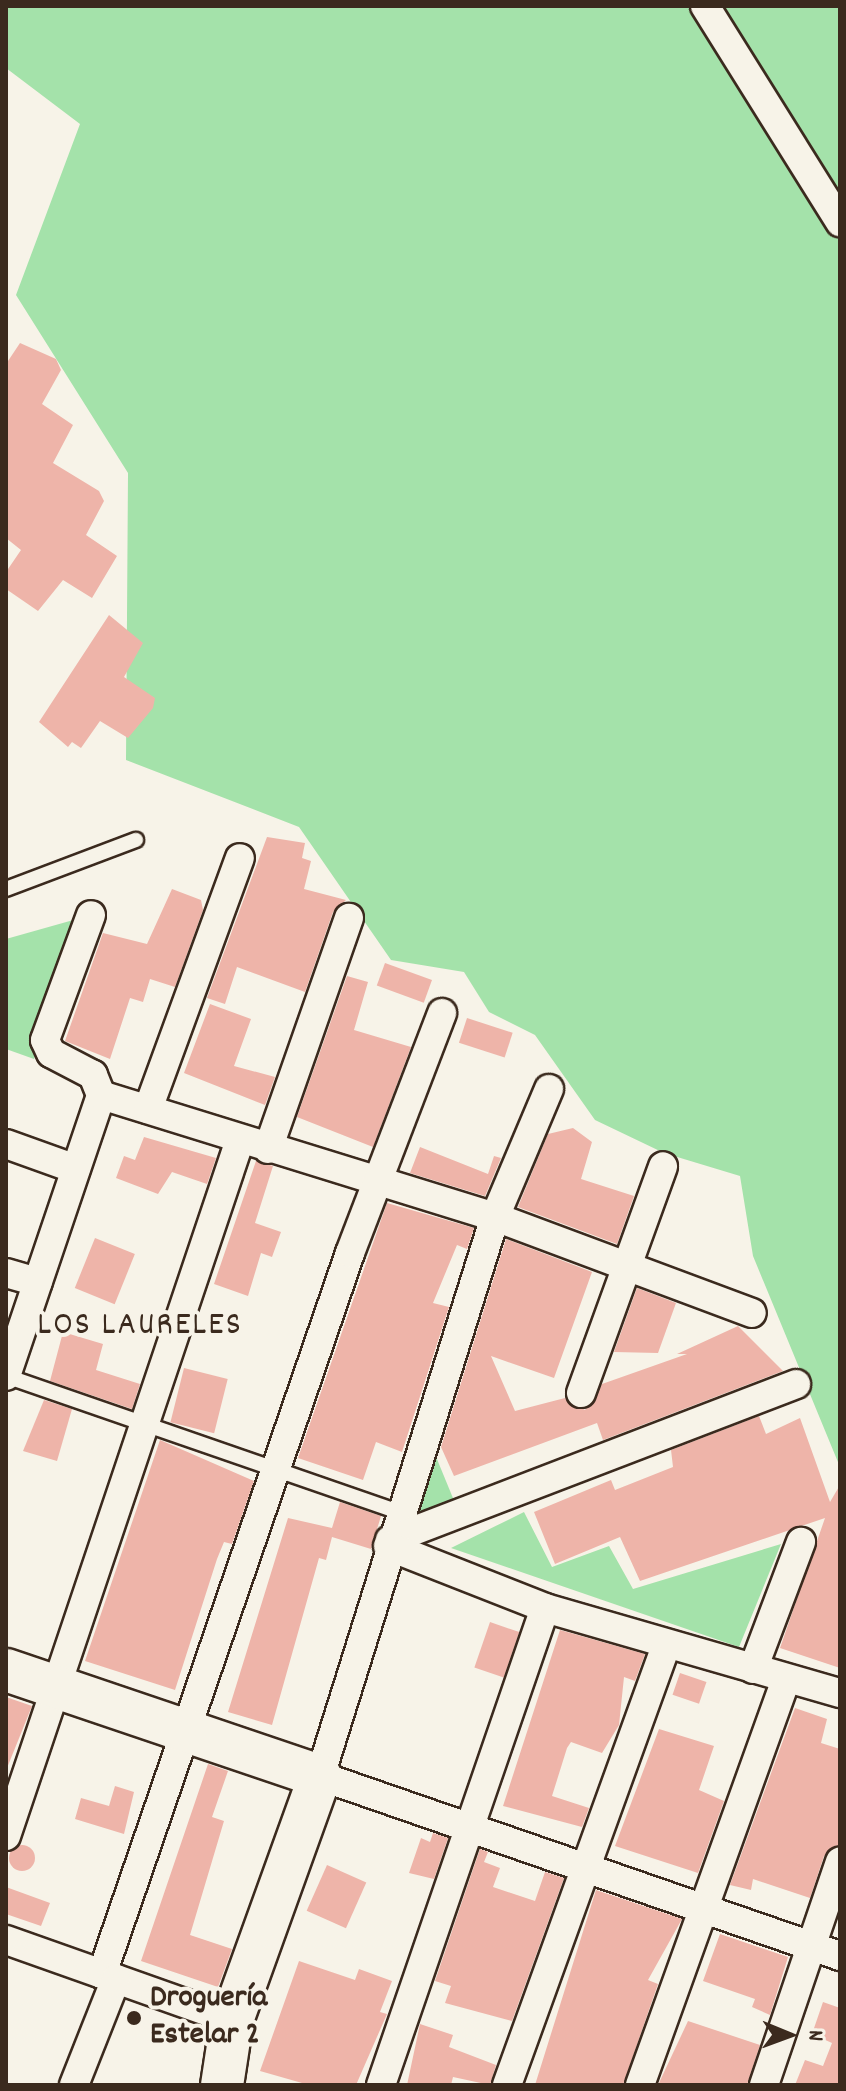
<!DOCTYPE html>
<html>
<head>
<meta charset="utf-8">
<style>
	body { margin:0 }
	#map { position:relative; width:846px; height:2091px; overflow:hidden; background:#f7f3e8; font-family:Dekko,sans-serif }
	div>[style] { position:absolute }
	.green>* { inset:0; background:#a4e2aa }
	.building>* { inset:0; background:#eeb4a9; transform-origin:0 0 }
	.round { border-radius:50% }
	.roads { filter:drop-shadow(2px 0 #3b2a1e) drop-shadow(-2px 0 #3b2a1e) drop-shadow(0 2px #3b2a1e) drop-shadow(0 -2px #3b2a1e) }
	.lane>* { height:14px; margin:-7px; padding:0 7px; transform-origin:7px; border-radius:7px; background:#f7f3e8 }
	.street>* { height:28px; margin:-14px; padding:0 14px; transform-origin:14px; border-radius:14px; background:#f7f3e8 }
	.secondary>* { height:42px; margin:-21px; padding:0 21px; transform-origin:21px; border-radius:21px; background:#f7f3e8 }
	.dots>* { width:22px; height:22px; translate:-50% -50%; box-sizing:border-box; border:4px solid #f7f3e8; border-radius:50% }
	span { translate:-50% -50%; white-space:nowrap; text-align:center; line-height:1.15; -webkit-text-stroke:8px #f7f3e8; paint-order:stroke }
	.poi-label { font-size:32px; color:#3b2a1e; font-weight:700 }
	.left { translate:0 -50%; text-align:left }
	.neighbourhood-label { font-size:34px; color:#3b2a1e; letter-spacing:2px }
	.frame { position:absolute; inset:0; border:8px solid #3b2a1e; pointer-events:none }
	.north { position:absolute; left:750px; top:1995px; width:80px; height:80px; -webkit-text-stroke:6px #f7f3e8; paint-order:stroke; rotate:91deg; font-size:22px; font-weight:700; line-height:32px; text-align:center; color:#3b2a1e }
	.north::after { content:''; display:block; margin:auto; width:28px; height:36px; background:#3b2a1e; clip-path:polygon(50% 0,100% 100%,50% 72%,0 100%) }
</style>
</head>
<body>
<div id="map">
	<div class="green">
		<i style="clip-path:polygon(6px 6px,840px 6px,840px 1467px,753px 1256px,740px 1176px,664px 1153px,595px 1120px,535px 1035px,489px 1012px,464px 972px,391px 960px,299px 827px,126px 760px,128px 473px,16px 295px,80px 124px,6px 68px)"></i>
		<i style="clip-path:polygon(84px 917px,34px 1059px,6px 1049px,6px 939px)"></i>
		<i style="clip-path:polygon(432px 1447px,455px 1503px,404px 1529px)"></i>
		<i style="clip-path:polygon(524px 1512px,552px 1567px,609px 1546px,633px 1589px,781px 1544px,739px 1647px,451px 1548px)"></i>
	</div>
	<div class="building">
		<i style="clip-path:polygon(20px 343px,56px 359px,61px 370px,42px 404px,73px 425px,53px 463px,99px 491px,104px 501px,86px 535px,117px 556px,92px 598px,63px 580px,38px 611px,6px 589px,6px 572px,21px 550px,6px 538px,6px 364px)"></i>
		<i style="clip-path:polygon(109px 615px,143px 643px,124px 677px,155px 698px,153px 708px,128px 738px,100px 721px,81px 748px,72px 742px,68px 747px,39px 722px)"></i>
		<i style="clip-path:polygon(267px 837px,305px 843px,302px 858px,311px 861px,304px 889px,346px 900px,333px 912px,305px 992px,237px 967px,225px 1004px,207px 998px)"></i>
		<i style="clip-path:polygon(172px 889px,201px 900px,203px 910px,175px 987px,150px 979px,143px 1002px,130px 998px,110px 1059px,65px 1041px,103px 933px,147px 944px)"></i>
		<i style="left:385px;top:963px;width:50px;height:24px;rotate:20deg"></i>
		<i style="clip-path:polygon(347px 976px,368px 982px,354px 1030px,411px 1047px,373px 1147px,297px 1117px)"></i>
		<i style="clip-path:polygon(210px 1004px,251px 1019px,234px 1066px,275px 1077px,265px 1105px,184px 1073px)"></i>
		<i style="left:467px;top:1018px;width:48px;height:26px;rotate:18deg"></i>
		<i style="clip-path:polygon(573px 1128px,592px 1142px,581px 1179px,634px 1196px,617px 1244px,518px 1207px,548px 1134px)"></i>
		<i style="clip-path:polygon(144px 1137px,216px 1158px,207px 1184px,172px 1172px,158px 1194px,116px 1178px,124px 1156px,135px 1160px)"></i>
		<i style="clip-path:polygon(420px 1147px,488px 1174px,494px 1156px,501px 1158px,485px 1196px,410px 1173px)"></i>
		<i style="clip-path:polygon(256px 1161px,273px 1166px,255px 1223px,281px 1232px,272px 1257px,261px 1253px,248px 1296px,214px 1284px)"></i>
		<i style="clip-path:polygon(387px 1203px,474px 1228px,467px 1249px,457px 1245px,433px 1303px,449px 1307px,402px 1452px,376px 1442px,363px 1480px,298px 1458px)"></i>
		<i style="left:95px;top:1238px;width:43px;height:54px;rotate:22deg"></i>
		<i style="clip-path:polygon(506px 1239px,592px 1272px,554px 1378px,491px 1356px,515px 1411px,565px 1398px,585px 1410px,602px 1384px,687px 1354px,677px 1354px,738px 1326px,783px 1371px,603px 1440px,597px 1423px,454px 1476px,441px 1447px)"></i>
		<i style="clip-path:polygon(637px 1288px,676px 1303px,658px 1353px,614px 1352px)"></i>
		<i style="clip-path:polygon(63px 1332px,103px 1344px,96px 1370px,140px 1384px,132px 1409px,50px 1381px)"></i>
		<i style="left:184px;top:1368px;width:45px;height:56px;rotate:14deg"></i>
		<i style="clip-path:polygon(44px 1400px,72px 1409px,57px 1461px,23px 1451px)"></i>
		<i style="clip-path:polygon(759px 1416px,766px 1434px,800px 1418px,830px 1502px,840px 1485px,840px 1668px,780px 1648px,825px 1518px,640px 1581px,620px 1537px,555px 1564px,534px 1512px,611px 1480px,615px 1490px,673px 1467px,671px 1450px)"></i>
		<i style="clip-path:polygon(160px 1440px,254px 1481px,232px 1544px,224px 1542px,217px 1559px,175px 1690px,85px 1661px)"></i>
		<i style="clip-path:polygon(340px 1502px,381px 1516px,371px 1549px,332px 1537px,326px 1560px,319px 1558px,272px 1725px,228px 1712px,288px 1518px,332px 1528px)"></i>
		<i style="left:490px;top:1622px;width:31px;height:48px;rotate:19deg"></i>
		<i style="clip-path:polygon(560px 1630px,645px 1654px,635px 1681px,624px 1677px,619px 1725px,602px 1753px,571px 1742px,567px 1748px,552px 1796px,589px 1808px,582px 1827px,503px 1806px)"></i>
		<i style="left:680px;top:1673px;width:28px;height:23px;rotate:19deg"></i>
		<i style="clip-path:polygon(6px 1697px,32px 1706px,7px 1768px,6px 1768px)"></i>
		<i style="clip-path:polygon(795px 1708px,827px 1719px,821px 1743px,840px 1749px,840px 1845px,824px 1856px,810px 1898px,753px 1879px,751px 1890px,730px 1885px)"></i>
		<i style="clip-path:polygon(659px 1729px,714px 1746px,699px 1790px,724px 1801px,698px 1873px,615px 1846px)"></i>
		<i style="clip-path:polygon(208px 1764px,228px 1771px,212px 1817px,224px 1821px,190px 1935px,232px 1949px,218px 1987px,141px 1961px)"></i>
		<i style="clip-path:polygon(115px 1786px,134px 1792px,124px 1834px,75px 1819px,81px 1798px,109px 1806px)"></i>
		<i style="clip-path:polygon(433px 1833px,448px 1838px,434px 1879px,409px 1873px,421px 1838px,430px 1842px)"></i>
		<i class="round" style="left:9px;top:1845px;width:26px;height:26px"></i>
		<i style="clip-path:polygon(480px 1849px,488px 1852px,484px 1862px,500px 1868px,493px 1887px,535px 1901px,545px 1872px,564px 1878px,512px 2021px,445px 2003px,451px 1986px,435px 1981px)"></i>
		<i style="left:327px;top:1865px;width:43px;height:50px;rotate:24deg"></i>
		<i style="clip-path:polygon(6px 1887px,50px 1903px,41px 1926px,6px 1914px)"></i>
		<i style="clip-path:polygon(596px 1890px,682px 1919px,648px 1980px,658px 1984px,623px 2085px,535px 2085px)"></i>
		<i style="clip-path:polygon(720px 1934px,788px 1957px,770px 2015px,752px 2007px,755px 1999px,703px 1981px)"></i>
		<i style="clip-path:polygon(299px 1961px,355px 1980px,359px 1969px,392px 1981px,380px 2012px,387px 2014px,356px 2085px,309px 2085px,260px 2071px)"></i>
		<i style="clip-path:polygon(823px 2002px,840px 2008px,840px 2085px,795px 2085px,805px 2060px,823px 2066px,832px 2043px,812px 2034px)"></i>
		<i style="clip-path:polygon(688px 2021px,760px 2045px,747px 2085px,658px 2085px)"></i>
		<i style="clip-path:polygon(420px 2024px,453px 2035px,449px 2047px,496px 2065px,490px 2085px,453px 2077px,451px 2085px,407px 2085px)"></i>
	</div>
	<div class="roads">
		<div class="lane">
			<i style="left:6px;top:889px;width:139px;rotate:-20.7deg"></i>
			<i style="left:6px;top:1376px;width:416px;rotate:19.1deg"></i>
		</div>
		<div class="street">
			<i style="left:705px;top:6px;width:255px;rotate:58deg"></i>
			<i style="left:549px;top:1089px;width:139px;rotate:112.9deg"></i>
			<i style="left:495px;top:1217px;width:586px;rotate:107.38deg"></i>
			<i style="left:320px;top:1776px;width:550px;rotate:19.09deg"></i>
			<i style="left:101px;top:1095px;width:412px;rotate:17.2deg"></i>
			<i style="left:495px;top:1217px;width:274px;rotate:20.5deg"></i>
			<i style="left:148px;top:1109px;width:267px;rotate:-69.9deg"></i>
			<i style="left:6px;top:1144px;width:74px;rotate:19.7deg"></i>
			<i style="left:268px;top:1149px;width:245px;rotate:-70.7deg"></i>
			<i style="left:6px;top:1273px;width:33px;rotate:16deg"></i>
			<i style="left:6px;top:1376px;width:297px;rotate:-71.3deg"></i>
			<i style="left:101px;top:1095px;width:22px;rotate:-112deg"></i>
			<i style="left:93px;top:1075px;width:47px;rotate:-152.4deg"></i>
			<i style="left:51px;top:1053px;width:14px;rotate:-115deg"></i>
			<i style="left:45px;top:1040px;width:133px;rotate:-69.8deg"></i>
			<i style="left:581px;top:1393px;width:241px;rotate:-70.1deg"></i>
			<i style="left:390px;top:1540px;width:435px;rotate:-21deg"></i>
			<i style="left:388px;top:1546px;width:169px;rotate:21.5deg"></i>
			<i style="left:545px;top:1608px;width:307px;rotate:16.1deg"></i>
			<i style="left:753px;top:1669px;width:136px;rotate:-69.3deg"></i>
			<i style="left:6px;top:1836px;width:734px;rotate:-71.42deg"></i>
			<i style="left:6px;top:1940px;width:240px;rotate:19.5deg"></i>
			<i style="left:102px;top:1974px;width:762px;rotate:-71.02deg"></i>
			<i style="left:350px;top:1253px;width:257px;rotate:-69deg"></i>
			<i style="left:74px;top:2085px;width:114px;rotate:-68.4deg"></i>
			<i style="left:381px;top:2085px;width:504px;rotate:-71.03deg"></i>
			<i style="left:507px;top:2085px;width:468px;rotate:-70.1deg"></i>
			<i style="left:640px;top:2085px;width:431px;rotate:-70.2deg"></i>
			<i style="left:764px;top:2085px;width:236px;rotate:-71.2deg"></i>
		</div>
		<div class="secondary">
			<i style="left:6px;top:1670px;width:331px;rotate:18.7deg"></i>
			<i style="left:320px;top:1776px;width:259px;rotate:109.8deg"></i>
			<i style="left:232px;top:2020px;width:66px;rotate:98.7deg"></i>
		</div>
	</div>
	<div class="dots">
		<i style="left:134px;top:2018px;background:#3b2a1e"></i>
	</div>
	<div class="poi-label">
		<span class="left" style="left:150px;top:2018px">Droguería<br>Estelar 2</span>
	</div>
	<div class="neighbourhood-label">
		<span style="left:140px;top:1327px">LOS LAURELES</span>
	</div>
	<div class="frame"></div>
	<div class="north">N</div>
</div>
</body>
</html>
